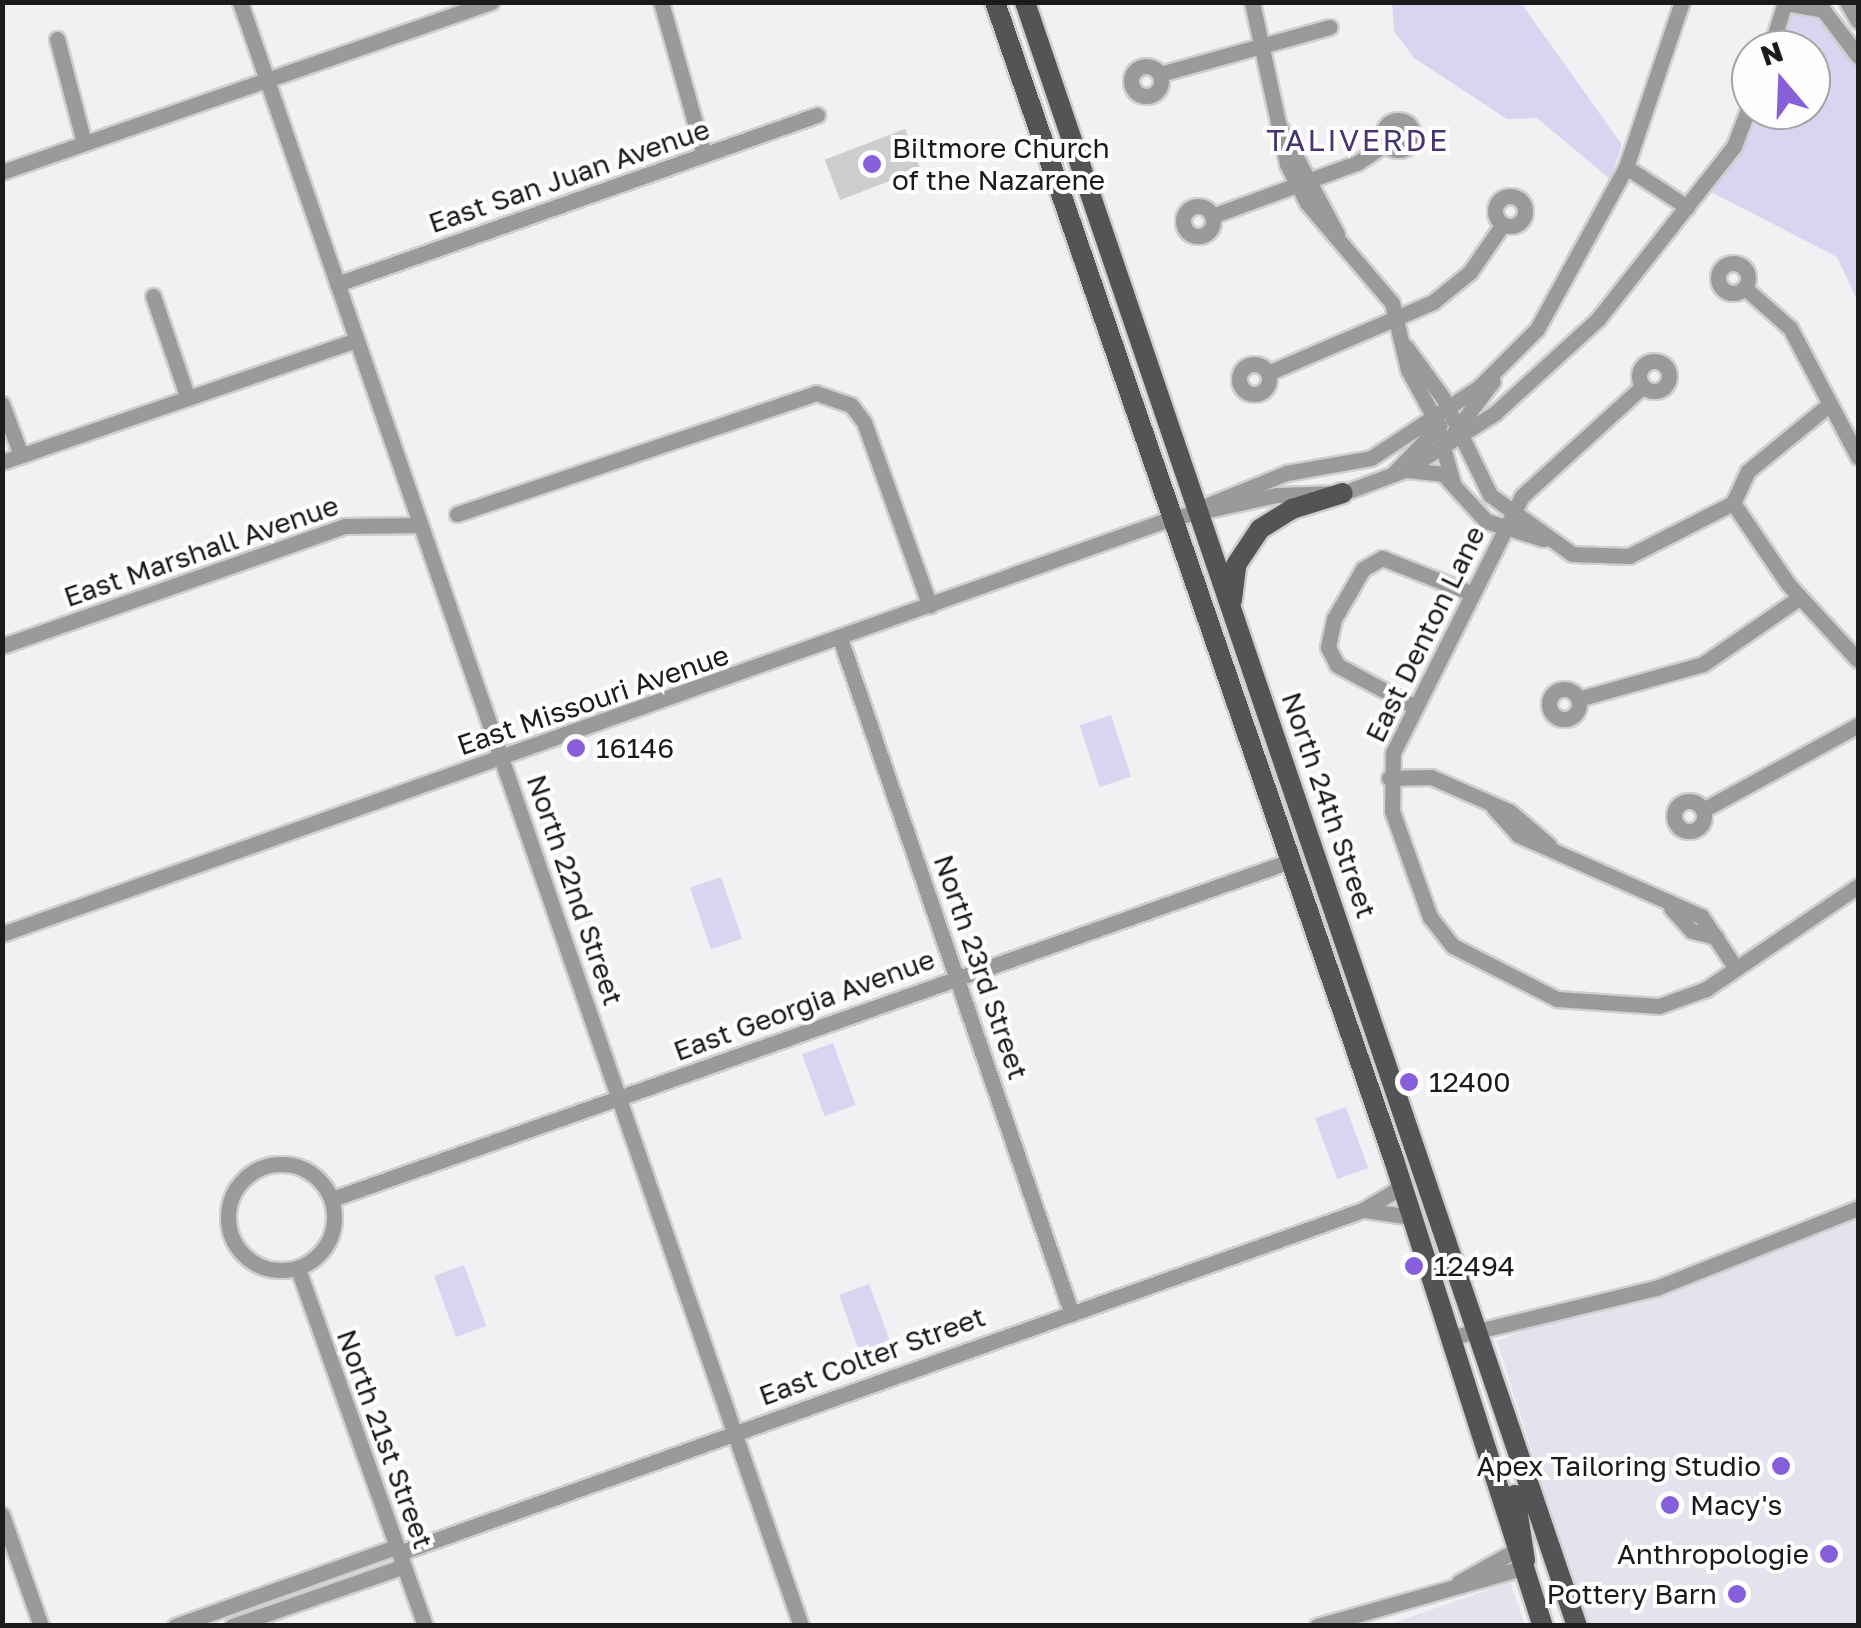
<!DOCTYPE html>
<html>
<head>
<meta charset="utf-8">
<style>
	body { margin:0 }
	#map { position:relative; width:1861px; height:1628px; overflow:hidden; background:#f1f0f3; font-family:"Golos Text",sans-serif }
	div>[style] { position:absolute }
	.built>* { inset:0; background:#e4e2ec }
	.green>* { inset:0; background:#dbd4f1; transform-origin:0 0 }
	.building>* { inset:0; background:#cdcccf; transform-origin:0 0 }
	.roads { filter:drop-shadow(2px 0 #cfced1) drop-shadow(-2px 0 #cfced1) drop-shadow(0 2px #cfced1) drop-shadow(0 -2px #cfced1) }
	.minor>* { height:15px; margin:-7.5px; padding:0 7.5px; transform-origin:7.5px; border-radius:7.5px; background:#9a9a9b }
	.minor>.ring { margin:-7.5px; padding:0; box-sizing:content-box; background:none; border:15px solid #9a9a9b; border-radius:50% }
	.major>* { height:20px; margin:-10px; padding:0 10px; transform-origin:10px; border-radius:10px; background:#545355 }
	.dots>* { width:28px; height:28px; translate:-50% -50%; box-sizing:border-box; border:5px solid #fefeff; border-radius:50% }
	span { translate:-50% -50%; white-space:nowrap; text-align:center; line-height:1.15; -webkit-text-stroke:8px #fefeff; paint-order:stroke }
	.poi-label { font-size:28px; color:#1b1b1c }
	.left { translate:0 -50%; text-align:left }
	.right { translate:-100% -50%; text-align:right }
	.street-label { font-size:28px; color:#1b1b1c }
	.neighbourhood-label { font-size:30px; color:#473470; letter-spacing:2.5px }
	.frame { position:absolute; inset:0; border:5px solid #1b1b1c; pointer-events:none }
	.north { position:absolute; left:1731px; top:30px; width:100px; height:100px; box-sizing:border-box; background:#fefeff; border:2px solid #a3a3a4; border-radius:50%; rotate:341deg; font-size:28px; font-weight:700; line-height:40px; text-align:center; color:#1b1b1c }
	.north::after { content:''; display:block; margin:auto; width:35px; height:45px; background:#875fda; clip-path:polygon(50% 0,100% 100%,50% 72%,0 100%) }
</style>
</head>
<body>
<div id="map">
	<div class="built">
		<i style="clip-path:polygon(1858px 1218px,1858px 1625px,1587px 1625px,1497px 1341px,1568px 1313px,1635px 1305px)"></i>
		<i style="clip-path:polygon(1510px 1582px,1525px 1625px,1388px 1625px)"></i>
	</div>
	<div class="green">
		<i style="clip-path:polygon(1392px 3px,1521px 3px,1622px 145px,1610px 179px,1537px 118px,1507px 119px,1414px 58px,1394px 31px)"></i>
		<i style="clip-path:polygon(1785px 3px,1823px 10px,1858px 56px,1858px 302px,1837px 257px,1709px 191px,1754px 110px,1811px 110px,1811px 50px,1777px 50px)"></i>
		<i style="left:1111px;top:715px;width:65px;height:33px;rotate:72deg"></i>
		<i style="left:721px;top:877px;width:65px;height:33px;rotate:71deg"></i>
		<i style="left:833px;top:1043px;width:66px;height:33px;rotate:70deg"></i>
		<i style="left:1346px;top:1107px;width:65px;height:33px;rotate:70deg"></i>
		<i style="left:464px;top:1265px;width:65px;height:32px;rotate:70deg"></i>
		<i style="left:869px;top:1284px;width:66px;height:32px;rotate:70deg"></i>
	</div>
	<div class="building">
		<i style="left:905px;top:129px;width:43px;height:86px;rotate:69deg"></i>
	</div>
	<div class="roads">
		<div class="minor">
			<i style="left:240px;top:2px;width:1718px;rotate:70.94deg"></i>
			<i style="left:661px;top:2px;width:159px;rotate:74.3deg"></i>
			<i style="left:1252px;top:2px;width:166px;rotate:77.8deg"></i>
			<i style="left:1287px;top:164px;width:44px;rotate:62.9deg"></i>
			<i style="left:1307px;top:203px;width:131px;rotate:49.6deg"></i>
			<i style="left:1392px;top:303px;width:69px;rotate:76.6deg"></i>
			<i style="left:1408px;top:370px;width:56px;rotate:61.1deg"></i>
			<i style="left:1435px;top:419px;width:66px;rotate:74.3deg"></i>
			<i style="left:1847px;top:2px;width:22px;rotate:60deg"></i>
			<i style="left:1785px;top:3px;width:39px;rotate:10deg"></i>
			<i style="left:1823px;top:10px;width:58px;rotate:52.7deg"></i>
			<i style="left:57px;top:39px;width:107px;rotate:75.4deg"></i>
			<i style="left:1770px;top:50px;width:50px;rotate:-72.6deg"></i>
			<i class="ring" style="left:1131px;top:66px;width:15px;height:15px"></i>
			<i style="left:1160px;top:74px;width:176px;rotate:-15.5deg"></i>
			<i class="ring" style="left:1383px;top:120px;width:15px;height:15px"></i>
			<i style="left:1281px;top:129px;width:119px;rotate:61.9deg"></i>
			<i style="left:1626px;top:167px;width:73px;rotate:33.3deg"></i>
			<i style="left:2px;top:172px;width:518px;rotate:-19.17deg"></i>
			<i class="ring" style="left:1495px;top:196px;width:15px;height:15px"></i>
			<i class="ring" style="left:1183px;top:206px;width:15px;height:15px"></i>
			<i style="left:1212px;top:216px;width:154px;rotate:-20.1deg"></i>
			<i style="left:1357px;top:163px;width:34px;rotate:-34deg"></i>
			<i class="ring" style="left:1718px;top:263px;width:15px;height:15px"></i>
			<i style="left:337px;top:284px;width:509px;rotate:-19.4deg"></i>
			<i style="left:1745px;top:288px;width:60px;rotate:41.6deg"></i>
			<i style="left:1790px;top:328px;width:146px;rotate:62.2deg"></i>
			<i style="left:153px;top:296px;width:102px;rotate:71.2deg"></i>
			<i style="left:1406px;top:347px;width:63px;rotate:54deg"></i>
			<i style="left:1443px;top:398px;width:108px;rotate:64.1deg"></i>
			<i style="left:1490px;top:495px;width:101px;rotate:35.7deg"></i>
			<i style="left:1572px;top:554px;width:57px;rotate:2deg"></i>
			<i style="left:1629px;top:556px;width:117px;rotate:-27deg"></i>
			<i class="ring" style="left:1639px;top:361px;width:15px;height:15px"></i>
			<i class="ring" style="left:1239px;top:364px;width:15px;height:15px"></i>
			<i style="left:1268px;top:373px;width:180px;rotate:-23.3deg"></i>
			<i style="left:1433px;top:302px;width:48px;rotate:-39deg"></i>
			<i style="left:1470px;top:272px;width:58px;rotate:-55.5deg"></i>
			<i style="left:1643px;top:386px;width:164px;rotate:137.7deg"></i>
			<i style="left:1522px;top:496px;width:288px;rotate:116.7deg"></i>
			<i style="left:1393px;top:753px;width:58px;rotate:91deg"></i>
			<i style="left:1392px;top:811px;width:113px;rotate:70.3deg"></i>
			<i style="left:1430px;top:917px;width:37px;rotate:52deg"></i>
			<i style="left:1453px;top:946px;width:117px;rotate:27deg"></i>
			<i style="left:1557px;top:999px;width:102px;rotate:3.9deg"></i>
			<i style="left:1659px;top:1006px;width:50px;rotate:-19.9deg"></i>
			<i style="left:1706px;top:989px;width:184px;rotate:-34.1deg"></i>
			<i style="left:2px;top:404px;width:54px;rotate:69.6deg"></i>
			<i style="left:1453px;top:434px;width:66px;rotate:-53deg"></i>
			<i style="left:2px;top:462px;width:374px;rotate:-19deg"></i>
			<i style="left:1407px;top:470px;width:36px;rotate:6deg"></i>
			<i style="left:1443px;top:474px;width:64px;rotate:47.5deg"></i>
			<i style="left:1486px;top:521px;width:60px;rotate:17.5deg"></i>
			<i style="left:1394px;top:473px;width:66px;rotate:-46.2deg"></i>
			<i style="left:1733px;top:503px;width:98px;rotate:55.8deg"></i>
			<i style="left:1788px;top:584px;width:103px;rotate:47.4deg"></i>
			<i style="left:1733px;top:503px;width:35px;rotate:-65deg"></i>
			<i style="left:1748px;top:471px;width:106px;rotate:-39.3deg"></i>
			<i style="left:1198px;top:509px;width:95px;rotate:-22.2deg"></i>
			<i style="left:1286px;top:473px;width:86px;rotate:-10deg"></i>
			<i style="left:1371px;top:458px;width:129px;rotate:-33.3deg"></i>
			<i style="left:1479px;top:387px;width:82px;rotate:-45deg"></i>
			<i style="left:1537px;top:329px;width:185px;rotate:-61.2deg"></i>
			<i style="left:1626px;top:167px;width:174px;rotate:-71.3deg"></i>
			<i style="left:457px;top:514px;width:379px;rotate:-18.6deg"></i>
			<i style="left:816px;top:393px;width:37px;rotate:19deg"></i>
			<i style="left:851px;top:405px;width:21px;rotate:53deg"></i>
			<i style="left:864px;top:422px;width:195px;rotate:70.3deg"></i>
			<i style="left:840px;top:638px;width:712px;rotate:71.08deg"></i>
			<i style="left:2px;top:646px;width:363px;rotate:-19.3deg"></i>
			<i style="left:345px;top:526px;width:74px;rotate:-0.8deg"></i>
			<i class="ring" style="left:1549px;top:689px;width:15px;height:15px"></i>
			<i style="left:1578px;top:699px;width:130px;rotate:-15.6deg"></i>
			<i style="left:1703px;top:664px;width:116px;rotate:-34.5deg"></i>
			<i style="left:1415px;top:707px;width:89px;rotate:-151.7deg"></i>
			<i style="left:1337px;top:665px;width:20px;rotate:-117deg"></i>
			<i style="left:1328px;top:647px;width:29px;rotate:-78deg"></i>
			<i style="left:1334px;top:619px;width:58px;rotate:-59.9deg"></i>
			<i style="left:1363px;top:569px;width:22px;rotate:-30deg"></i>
			<i style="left:1382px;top:558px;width:96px;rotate:21.5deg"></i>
			<i style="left:1389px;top:778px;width:42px;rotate:-1.4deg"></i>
			<i style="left:1431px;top:777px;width:85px;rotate:23.6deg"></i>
			<i style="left:1509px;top:811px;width:52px;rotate:40.4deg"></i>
			<i class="ring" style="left:1674px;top:801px;width:15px;height:15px"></i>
			<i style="left:1494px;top:808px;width:36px;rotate:48deg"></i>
			<i style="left:1518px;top:835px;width:200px;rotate:23.9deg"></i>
			<i style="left:1701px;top:916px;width:61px;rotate:56.3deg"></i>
			<i style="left:1703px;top:810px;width:177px;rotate:-28.7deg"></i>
			<i style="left:1671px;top:908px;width:31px;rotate:48deg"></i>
			<i style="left:1692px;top:931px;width:25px;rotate:14deg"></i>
			<i style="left:2px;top:934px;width:1242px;rotate:-19.57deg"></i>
			<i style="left:1172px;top:518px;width:107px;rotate:-12.4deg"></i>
			<i style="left:1277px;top:495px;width:66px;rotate:-1.7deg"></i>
			<i style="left:1343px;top:493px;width:66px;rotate:-20.4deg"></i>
			<i style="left:1405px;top:470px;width:107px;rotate:-32.3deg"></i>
			<i style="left:1495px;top:413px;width:139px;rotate:-42.4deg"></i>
			<i style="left:1598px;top:319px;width:220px;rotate:-51.8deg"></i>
			<i style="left:1734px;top:146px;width:47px;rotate:-68.9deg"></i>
			<i class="ring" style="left:228px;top:1164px;width:91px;height:91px"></i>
			<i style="left:332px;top:1199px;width:1019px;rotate:-19.43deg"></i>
			<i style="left:1363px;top:1210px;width:49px;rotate:8.1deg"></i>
			<i style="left:298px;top:1269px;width:379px;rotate:70.4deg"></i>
			<i style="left:1449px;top:1338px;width:213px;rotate:-13.6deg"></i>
			<i style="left:1656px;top:1288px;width:217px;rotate:-21.6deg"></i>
			<i style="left:2px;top:1515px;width:118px;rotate:70.6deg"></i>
			<i style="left:399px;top:1553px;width:1023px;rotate:-19.59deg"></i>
			<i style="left:1363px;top:1210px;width:39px;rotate:-31deg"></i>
			<i style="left:1396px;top:1190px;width:14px;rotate:-73deg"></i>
			<i style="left:1459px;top:1582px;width:65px;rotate:-29.3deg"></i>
			<i style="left:175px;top:1626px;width:235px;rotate:-19.7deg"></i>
			<i style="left:232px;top:1626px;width:182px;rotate:-19.2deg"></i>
			<i style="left:1317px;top:1626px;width:213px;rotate:-15.8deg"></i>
		</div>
		<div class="major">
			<i style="left:995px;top:2px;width:1225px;rotate:70.99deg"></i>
			<i style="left:1394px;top:1160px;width:489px;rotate:72.3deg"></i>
			<i style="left:1025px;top:2px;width:1715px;rotate:71.23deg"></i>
			<i style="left:1232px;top:600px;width:35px;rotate:-83deg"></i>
			<i style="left:1236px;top:565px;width:43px;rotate:-56.3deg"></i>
			<i style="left:1260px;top:529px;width:38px;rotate:-32deg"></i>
			<i style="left:1292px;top:509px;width:53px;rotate:-17.4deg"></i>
			<i style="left:1515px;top:1495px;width:66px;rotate:81.3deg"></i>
		</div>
	</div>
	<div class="dots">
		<i style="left:872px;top:164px;background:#875fda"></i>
		<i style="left:576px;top:748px;background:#875fda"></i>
		<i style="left:1409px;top:1082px;background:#875fda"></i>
		<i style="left:1414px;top:1266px;background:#875fda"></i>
		<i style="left:1781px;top:1466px;background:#875fda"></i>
		<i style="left:1670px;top:1505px;background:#875fda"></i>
		<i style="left:1829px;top:1554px;background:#875fda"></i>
		<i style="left:1737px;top:1594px;background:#875fda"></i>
	</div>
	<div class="poi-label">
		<span class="left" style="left:892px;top:164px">Biltmore Church<br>of the Nazarene</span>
		<span class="left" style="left:596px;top:748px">16146</span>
		<span class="left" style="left:1429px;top:1082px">12400</span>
		<span class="left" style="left:1434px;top:1266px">12494</span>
		<span class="right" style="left:1761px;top:1466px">Apex Tailoring Studio</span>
		<span class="left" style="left:1690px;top:1505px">Macy's</span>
		<span class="right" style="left:1809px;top:1554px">Anthropologie</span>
		<span class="right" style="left:1717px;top:1594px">Pottery Barn</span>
	</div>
	<div class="street-label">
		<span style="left:569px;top:176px;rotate:-19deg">East San Juan Avenue</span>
		<span style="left:201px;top:551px;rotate:-19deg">East Marshall Avenue</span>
		<span style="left:1425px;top:634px;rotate:-64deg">East Denton Lane</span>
		<span style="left:593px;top:700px;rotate:-19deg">East Missouri Avenue</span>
		<span style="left:1329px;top:805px;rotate:71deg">North 24th Street</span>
		<span style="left:575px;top:890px;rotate:71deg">North 22nd Street</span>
		<span style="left:981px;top:967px;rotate:71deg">North 23rd Street</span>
		<span style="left:804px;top:1005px;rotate:-20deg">East Georgia Avenue</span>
		<span style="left:872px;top:1356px;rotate:-20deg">East Colter Street</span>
		<span style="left:385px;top:1439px;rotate:70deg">North 21st Street</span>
	</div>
	<div class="neighbourhood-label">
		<span style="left:1358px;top:140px">TALIVERDE</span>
	</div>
	<div class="frame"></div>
	<div class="north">N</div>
</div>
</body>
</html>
